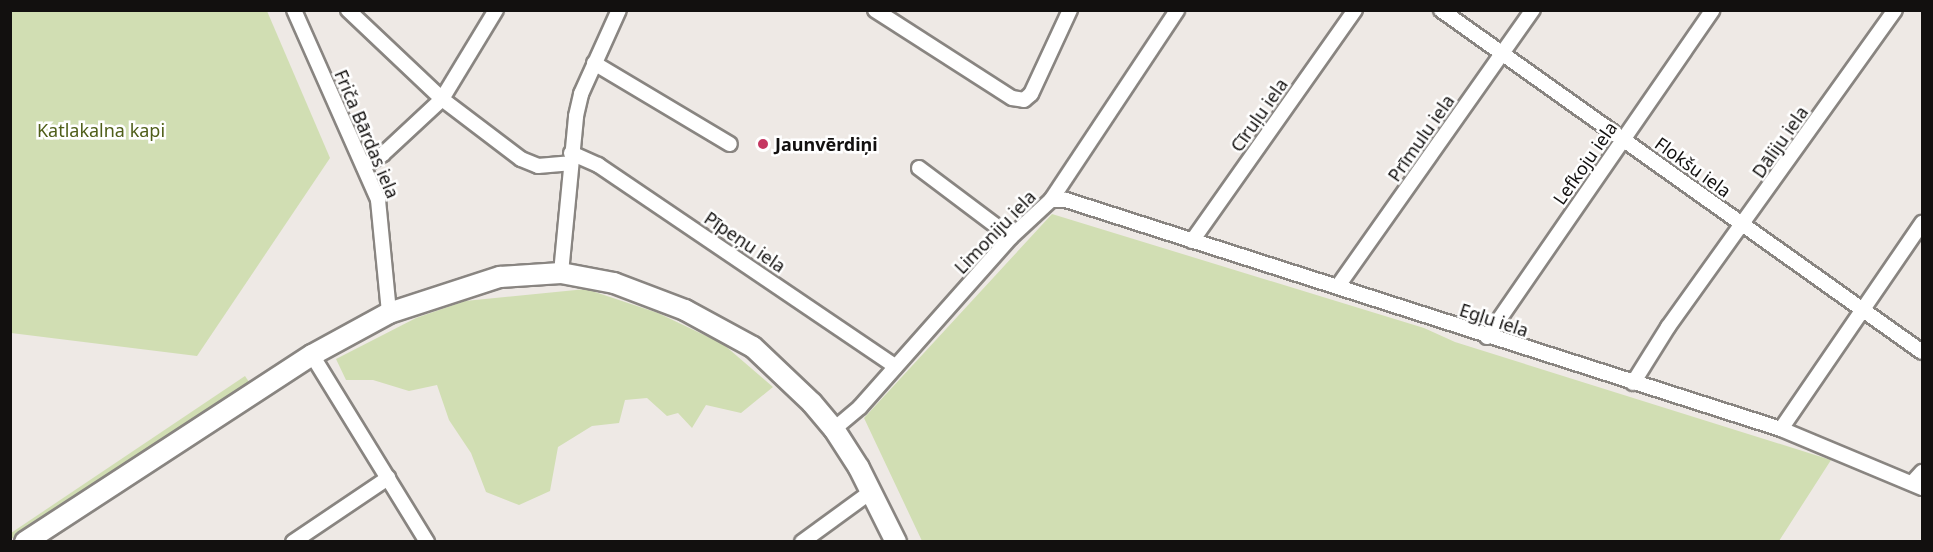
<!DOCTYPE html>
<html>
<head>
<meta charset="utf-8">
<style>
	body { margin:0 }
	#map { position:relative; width:1933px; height:552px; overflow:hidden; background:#eee9e5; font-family:"Noto Sans",sans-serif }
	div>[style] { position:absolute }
	.green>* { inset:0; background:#d1deb3 }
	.roads { filter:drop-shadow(2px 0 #898581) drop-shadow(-2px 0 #898581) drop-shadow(0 2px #898581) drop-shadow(0 -2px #898581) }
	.street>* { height:14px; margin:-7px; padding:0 7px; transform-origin:7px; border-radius:7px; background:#fff }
	.secondary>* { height:20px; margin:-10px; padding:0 10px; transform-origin:10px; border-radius:10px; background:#fff }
	.dots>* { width:16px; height:16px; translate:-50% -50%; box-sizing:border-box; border:3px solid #fff; border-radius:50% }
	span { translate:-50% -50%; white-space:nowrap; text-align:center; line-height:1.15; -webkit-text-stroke:5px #fff; paint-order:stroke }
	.street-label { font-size:18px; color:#12100f }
	.park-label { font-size:18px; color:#4f5e19 }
	.poi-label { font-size:18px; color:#12100f; font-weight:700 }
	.left { translate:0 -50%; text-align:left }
	.frame { position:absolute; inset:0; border:12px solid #12100f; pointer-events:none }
</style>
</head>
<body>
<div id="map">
	<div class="green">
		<i style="clip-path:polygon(10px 11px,267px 11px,330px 158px,197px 356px,11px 333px)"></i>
		<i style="clip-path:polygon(1052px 214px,1424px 328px,1455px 342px,1831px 460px,1779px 541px,922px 541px,864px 418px)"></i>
		<i style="clip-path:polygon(586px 289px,658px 313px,723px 344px,773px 387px,741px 413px,706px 405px,692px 428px,678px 413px,667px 416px,647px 398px,625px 400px,619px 423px,592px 426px,558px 447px,550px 491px,519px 505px,486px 492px,471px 453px,449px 420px,437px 385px,409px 391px,373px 380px,346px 380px,336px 359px,416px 318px,465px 301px)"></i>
		<i style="clip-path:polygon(245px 376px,249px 382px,11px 539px,11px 533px)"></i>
	</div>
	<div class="roads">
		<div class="street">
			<i style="left:294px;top:10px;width:208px;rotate:66.1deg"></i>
			<i style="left:378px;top:200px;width:114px;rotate:84.4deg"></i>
			<i style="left:348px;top:10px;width:129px;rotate:43.4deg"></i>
			<i style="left:442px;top:99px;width:99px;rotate:37.2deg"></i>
			<i style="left:521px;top:159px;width:18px;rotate:22deg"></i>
			<i style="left:538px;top:166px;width:32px;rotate:-5deg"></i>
			<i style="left:875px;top:10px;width:163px;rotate:32.7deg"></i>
			<i style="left:1012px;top:98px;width:12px;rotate:9deg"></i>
			<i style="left:1024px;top:100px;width:9px;rotate:-41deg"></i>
			<i style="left:1031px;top:94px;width:93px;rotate:-65.1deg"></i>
			<i style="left:1441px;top:10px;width:590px;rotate:35.41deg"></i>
			<i style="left:594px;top:63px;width:158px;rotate:30.8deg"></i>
			<i style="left:571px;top:153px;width:30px;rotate:24deg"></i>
			<i style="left:598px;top:165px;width:359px;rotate:34.1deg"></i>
			<i style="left:364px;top:166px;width:22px;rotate:-32deg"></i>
			<i style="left:383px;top:154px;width:81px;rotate:-43deg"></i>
			<i style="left:442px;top:99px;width:104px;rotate:-58.8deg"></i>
			<i style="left:919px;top:168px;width:115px;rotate:36.9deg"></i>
			<i style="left:1051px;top:200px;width:15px"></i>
			<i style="left:1066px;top:200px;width:751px;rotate:17.76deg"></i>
			<i style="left:1781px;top:429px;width:153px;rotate:22.7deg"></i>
			<i style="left:1192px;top:241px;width:283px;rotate:-54.8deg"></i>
			<i style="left:561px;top:273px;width:158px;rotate:-84.5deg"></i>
			<i style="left:576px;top:116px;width:23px;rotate:-77deg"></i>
			<i style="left:581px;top:94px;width:92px;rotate:-65.7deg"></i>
			<i style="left:1338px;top:286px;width:338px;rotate:-54.8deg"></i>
			<i style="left:1487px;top:337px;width:397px;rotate:-55.4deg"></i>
			<i style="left:312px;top:355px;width:220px;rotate:58.4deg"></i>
			<i style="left:1633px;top:383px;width:66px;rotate:-58deg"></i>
			<i style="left:1668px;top:327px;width:390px;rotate:-54.4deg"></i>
			<i style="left:834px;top:429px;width:34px;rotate:-40deg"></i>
			<i style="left:860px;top:407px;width:227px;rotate:-48.4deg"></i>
			<i style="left:1011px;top:237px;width:54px;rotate:-42.8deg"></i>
			<i style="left:1051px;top:200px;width:228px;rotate:-56.4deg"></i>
			<i style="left:1781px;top:429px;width:250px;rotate:-55.6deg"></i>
			<i style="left:1912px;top:483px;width:15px;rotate:-48deg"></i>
			<i style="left:293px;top:542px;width:115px;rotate:-34deg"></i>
			<i style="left:802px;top:542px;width:87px;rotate:-36.1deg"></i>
		</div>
		<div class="secondary">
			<i style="left:25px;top:542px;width:343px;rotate:-33.1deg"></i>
			<i style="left:312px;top:355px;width:88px;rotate:-28.6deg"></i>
			<i style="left:389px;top:313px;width:117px;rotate:-18deg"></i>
			<i style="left:500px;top:277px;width:61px;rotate:-3.8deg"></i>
			<i style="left:561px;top:273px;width:54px;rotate:10.7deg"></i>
			<i style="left:614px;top:283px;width:76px;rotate:20.8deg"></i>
			<i style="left:685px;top:310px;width:77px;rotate:28.6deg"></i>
			<i style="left:753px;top:347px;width:81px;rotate:43.5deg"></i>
			<i style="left:812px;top:403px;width:34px;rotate:50deg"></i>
			<i style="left:834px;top:429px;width:46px;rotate:57.3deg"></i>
			<i style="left:859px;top:468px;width:83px;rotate:63.4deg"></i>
		</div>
	</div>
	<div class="dots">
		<i style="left:763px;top:144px;background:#c53761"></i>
	</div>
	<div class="street-label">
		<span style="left:1259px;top:115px;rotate:-55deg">Cīruļu iela</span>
		<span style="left:367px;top:134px;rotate:67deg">Friča Bārdas iela</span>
		<span style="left:1421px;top:138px;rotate:-55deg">Prīmulu iela</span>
		<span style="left:1780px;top:142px;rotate:-55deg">Dāliju iela</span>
		<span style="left:1585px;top:163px;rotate:-55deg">Lefkoju iela</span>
		<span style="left:1693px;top:167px;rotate:36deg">Flokšu iela</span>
		<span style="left:995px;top:232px;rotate:-46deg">Limoniju iela</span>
		<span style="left:745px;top:242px;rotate:34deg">Pīpeņu iela</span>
		<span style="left:1494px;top:320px;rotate:18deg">Egļu iela</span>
	</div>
	<div class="park-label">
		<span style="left:101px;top:130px">Katlakalna kapi</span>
	</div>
	<div class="poi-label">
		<span class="left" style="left:775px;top:144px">Jaunvērdiņi</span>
	</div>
	<div class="frame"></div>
</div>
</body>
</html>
